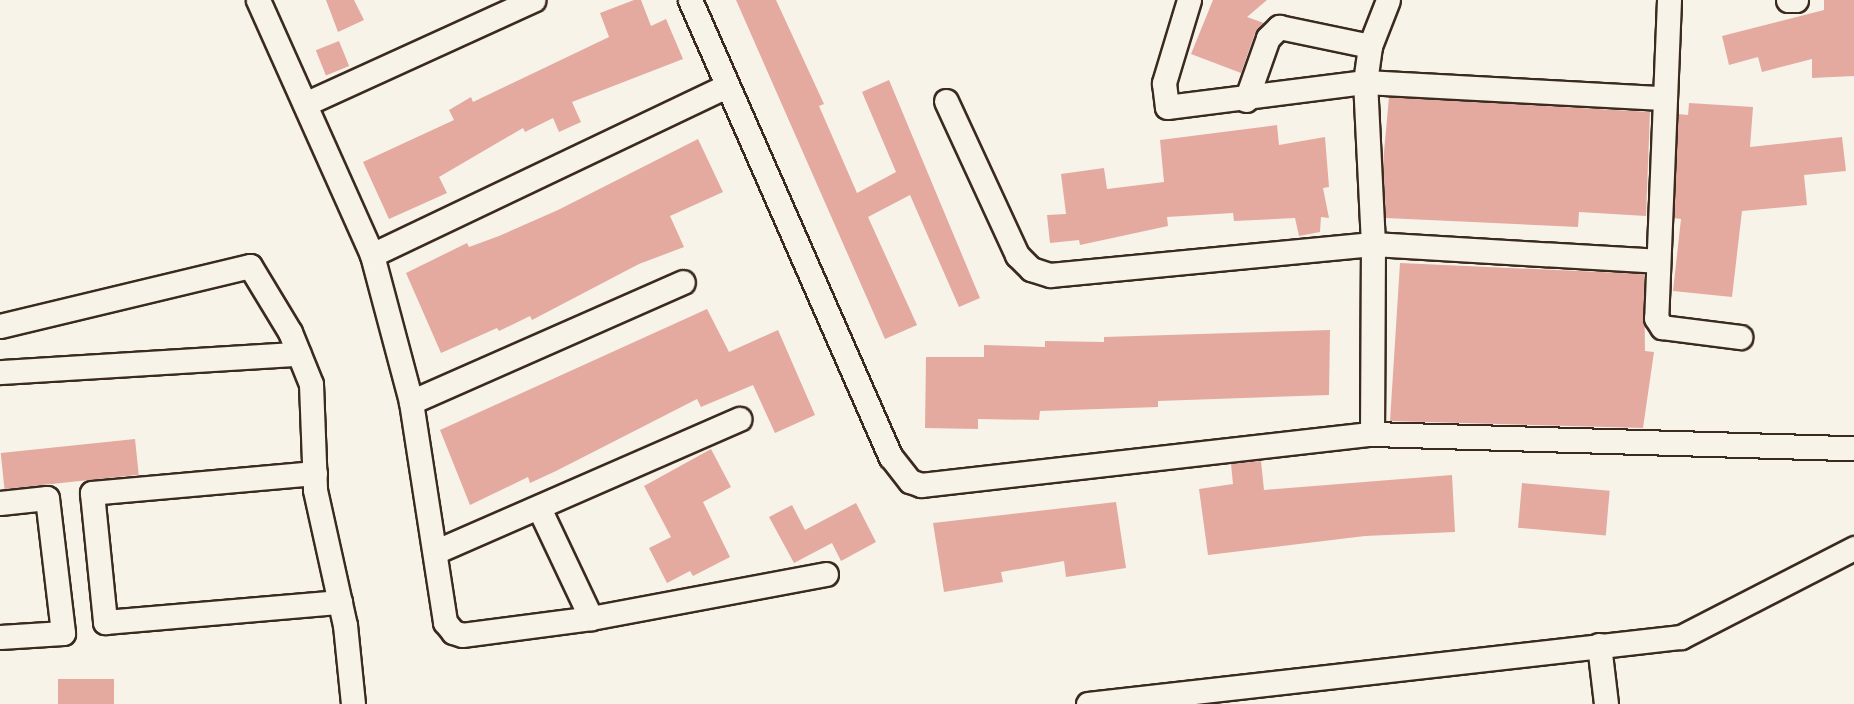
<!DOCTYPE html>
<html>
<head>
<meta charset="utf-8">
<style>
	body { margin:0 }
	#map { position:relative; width:1854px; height:704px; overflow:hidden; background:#f7f3e8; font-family:"Indie Flower",sans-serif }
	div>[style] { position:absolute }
	.building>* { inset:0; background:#e4aaa0; transform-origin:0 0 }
	.roads { filter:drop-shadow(2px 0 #3b2a1e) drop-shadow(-2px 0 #3b2a1e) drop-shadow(0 2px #3b2a1e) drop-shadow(0 -2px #3b2a1e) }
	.minor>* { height:23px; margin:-11.5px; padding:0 11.5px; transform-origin:11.5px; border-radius:11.5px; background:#f7f3e8 }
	span { translate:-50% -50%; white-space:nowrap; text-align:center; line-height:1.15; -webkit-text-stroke:5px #f7f3e8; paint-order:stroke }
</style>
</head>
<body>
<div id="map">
	<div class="building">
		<i style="clip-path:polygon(326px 0,354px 0,364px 20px,338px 32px)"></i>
		<i style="clip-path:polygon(634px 0,641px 0,651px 26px,666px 19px,683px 59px,572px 102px,581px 122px,559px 132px,553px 118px,525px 132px,523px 128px,439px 177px,447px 193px,389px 219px,363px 162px,454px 120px,449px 110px,471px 97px,473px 102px,609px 37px,600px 13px)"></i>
		<i style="clip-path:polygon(736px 0,776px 0,824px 104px,819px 106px,857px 193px,896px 172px,862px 92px,889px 80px,980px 298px,959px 307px,910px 195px,868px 217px,917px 325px,885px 339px)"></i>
		<i style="clip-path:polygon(1213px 0,1267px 0,1247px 17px,1264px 23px,1255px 33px,1241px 73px,1191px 54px)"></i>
		<i style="clip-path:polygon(1824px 0,1854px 0,1854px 76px,1812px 78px,1812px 59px,1762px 72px,1758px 57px,1729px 65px,1722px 36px,1824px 10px)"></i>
		<i style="left:339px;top:41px;width:27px;height:25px;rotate:68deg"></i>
		<i style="clip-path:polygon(1389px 97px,1650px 112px,1646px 216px,1579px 212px,1578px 227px,1386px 218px,1383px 163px)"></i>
		<i style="clip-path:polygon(1689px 103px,1753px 107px,1750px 147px,1842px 137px,1846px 171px,1804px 175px,1807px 205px,1742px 211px,1732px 297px,1673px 291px,1681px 219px,1674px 218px,1678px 114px,1688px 115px)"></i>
		<i style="clip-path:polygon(1277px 125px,1279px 145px,1325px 137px,1329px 187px,1323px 188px,1329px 218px,1321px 217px,1320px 232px,1299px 236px,1295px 218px,1234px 221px,1233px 213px,1167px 217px,1168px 226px,1080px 245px,1079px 240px,1050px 243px,1047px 215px,1066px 214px,1061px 174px,1104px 168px,1107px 189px,1164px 182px,1160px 140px)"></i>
		<i style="clip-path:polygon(698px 139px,723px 192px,670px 216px,684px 247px,639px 264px,532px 320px,530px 316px,499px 331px,497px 328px,441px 353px,406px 273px,467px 243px,469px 247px,499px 236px,558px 210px)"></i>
		<i style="clip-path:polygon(1400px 263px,1644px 274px,1645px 351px,1654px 352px,1643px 428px,1390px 421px)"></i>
		<i style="clip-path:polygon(707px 309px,729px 352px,778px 330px,815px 415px,775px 433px,753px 385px,701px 407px,697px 399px,556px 471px,530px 483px,528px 477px,470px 505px,440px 430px)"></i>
		<i style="clip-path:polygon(1330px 330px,1329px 395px,1158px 401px,1158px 407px,1040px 411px,1039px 420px,978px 419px,978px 429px,925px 428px,926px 357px,984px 357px,984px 345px,1045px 347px,1045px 341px,1104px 342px,1104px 337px)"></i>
		<i style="left:135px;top:439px;width:36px;height:135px;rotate:84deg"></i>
		<i style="clip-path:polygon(711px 449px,731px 487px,703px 502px,730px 557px,693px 576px,690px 571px,667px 583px,649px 548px,671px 537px,644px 486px)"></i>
		<i style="clip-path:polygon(1261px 461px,1264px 490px,1452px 475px,1455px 532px,1365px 536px,1208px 555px,1199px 489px,1233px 484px,1231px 464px)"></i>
		<i style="left:1522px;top:483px;width:88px;height:45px;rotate:5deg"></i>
		<i style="clip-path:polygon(1116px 502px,1126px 568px,1066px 577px,1064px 561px,1001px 572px,1003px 582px,944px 592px,933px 523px)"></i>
		<i style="clip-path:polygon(856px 503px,876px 542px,841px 561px,832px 543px,794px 563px,769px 517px,792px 505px,805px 530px)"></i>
		<i style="left:114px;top:679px;width:25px;height:56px;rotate:90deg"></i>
	</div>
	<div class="roads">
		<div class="minor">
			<i style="left:258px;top:0;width:279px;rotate:65.9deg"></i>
			<i style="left:372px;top:255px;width:152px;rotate:75.1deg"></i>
			<i style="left:411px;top:402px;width:223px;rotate:81.2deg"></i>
			<i style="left:445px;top:622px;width:13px;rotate:51deg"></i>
			<i style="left:453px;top:632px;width:9px;rotate:18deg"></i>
			<i style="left:462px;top:635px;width:130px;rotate:-7.5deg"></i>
			<i style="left:591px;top:618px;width:239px;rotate:-10.6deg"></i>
			<i style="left:690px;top:0;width:499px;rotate:66.3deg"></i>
			<i style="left:891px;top:457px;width:31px;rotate:52deg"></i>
			<i style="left:910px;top:481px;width:12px;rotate:20deg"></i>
			<i style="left:921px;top:485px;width:454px;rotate:-6.5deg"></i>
			<i style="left:1372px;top:434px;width:482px;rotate:1.7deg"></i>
			<i style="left:1189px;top:0;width:87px;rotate:106.8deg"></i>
			<i style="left:1164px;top:83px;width:24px;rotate:83deg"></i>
			<i style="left:1167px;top:107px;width:200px;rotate:-7.2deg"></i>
			<i style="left:1365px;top:82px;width:298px;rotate:3.1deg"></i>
			<i style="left:1669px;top:0;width:318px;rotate:92.3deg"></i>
			<i style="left:1656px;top:318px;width:11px;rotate:56deg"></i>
			<i style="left:1662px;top:327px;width:79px;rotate:7.3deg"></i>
			<i style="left:1788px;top:0;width:8px"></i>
			<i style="left:1246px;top:100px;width:66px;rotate:-70.5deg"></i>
			<i style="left:1268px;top:38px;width:16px;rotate:-45deg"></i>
			<i style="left:1279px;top:27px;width:93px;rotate:11.8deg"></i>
			<i style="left:946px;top:101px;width:170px;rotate:65.2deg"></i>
			<i style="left:1017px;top:255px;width:20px;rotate:45deg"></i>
			<i style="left:1031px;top:269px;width:20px;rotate:18deg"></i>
			<i style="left:1050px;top:275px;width:324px;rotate:-5.5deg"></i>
			<i style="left:1373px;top:244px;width:284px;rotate:3.4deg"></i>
			<i style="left:305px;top:104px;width:251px;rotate:-24.5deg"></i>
			<i style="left:372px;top:255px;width:392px;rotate:-25.5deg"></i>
			<i style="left:0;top:326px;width:257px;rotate:-13.5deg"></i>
			<i style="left:250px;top:266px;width:77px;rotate:58.8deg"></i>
			<i style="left:290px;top:332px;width:56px;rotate:68deg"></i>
			<i style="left:311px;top:384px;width:106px;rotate:87.8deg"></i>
			<i style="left:315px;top:490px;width:138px;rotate:77.5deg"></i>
			<i style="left:345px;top:625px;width:79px;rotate:84.2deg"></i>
			<i style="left:0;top:372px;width:299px;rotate:-3.5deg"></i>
			<i style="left:411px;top:402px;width:297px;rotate:-23.8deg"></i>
			<i style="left:1372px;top:434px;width:190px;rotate:-89.7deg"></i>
			<i style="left:1373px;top:244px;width:162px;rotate:-92.8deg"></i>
			<i style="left:1365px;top:82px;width:36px;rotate:-82deg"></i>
			<i style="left:1370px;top:46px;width:49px;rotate:-68.6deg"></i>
			<i style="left:315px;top:473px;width:224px;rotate:174.9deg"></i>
			<i style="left:92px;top:493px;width:130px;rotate:84.2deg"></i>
			<i style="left:105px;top:622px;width:236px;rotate:-4.9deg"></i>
			<i style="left:0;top:503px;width:47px;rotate:-6.1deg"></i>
			<i style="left:47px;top:498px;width:136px;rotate:83.2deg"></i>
			<i style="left:63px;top:633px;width:63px;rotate:176.4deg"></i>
			<i style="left:539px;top:508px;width:122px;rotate:64.7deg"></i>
			<i style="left:437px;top:551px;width:330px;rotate:-23.6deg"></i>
			<i style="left:1599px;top:645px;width:59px;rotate:83.2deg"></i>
			<i style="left:1088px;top:704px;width:597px;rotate:-6.45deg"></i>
			<i style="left:1681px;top:637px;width:195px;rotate:-27.2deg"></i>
		</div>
	</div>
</div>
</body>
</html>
